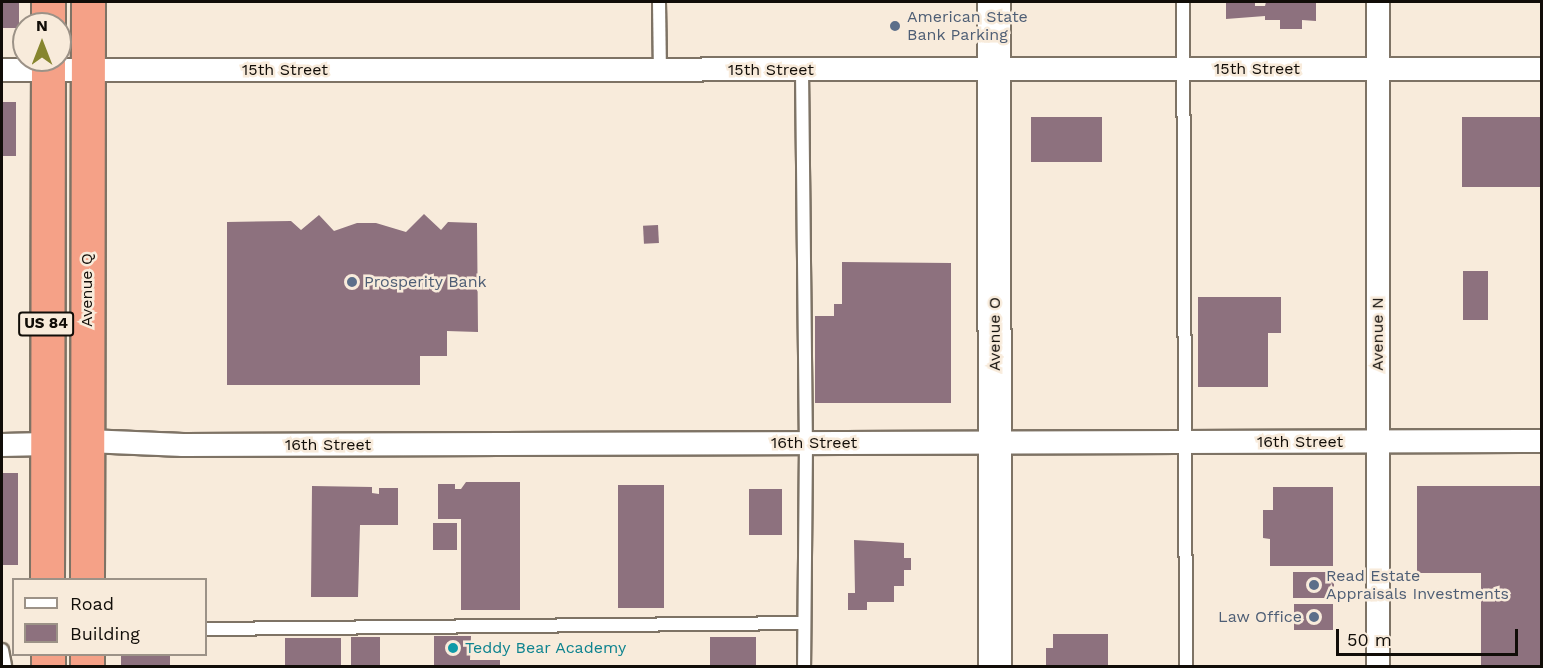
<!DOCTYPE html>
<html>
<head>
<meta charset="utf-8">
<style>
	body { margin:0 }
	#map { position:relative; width:1543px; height:668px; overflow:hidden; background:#f8ebdb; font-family:"Work Sans",sans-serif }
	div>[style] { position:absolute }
	.building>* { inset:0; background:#8d717e; transform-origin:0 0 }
	.roads { filter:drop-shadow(2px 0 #7e7365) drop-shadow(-2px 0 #7e7365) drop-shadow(0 2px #7e7365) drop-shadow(0 -2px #7e7365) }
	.lane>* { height:12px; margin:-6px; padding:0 6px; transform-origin:6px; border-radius:6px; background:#fff }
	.street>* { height:22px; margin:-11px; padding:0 11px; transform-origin:11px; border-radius:11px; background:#fff }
	.secondary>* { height:32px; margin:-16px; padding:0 16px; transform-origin:16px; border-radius:16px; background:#fff }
	.highway>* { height:33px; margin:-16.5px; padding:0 16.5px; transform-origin:16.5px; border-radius:16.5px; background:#f5a187 }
	.dots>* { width:16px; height:16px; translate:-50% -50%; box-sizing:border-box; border:3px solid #f8ebdb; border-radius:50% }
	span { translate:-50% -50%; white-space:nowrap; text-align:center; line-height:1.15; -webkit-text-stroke:5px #f8ebdb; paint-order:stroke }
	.shield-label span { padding:2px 4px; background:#f8ebdb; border:2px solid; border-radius:4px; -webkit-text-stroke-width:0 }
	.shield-label { font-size:15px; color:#110d08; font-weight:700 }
	.service-label { font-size:16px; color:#4e5e75 }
	.left { translate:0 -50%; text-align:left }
	.right { translate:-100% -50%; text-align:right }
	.street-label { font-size:16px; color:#110d08 }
	.culture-label { font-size:16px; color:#0d838f }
	.frame { position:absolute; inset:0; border:3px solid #110d08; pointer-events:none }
	.legend { position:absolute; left:12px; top:578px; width:195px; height:78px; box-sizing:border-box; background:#f8ebdb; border:2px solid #9c9287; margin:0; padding:8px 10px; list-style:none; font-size:18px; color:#110d08 }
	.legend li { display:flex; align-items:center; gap:12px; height:30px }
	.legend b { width:30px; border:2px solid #9c9287 }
	.north { position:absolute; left:12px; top:12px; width:60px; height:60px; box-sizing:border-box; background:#f8ebdb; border:2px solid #9c9287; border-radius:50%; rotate:0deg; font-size:16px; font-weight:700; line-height:24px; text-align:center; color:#110d08 }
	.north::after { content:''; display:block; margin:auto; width:21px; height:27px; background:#86852e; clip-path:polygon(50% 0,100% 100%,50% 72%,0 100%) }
	.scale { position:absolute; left:1336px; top:629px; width:182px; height:27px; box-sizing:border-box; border:3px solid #110d08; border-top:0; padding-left:8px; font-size:18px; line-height:21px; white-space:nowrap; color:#110d08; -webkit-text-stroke:4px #f8ebdb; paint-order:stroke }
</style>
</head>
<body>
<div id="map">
	<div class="building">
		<i style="left:2px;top:2px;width:17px;height:26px"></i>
		<i style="clip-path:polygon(1226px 2px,1255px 2px,1255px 6px,1265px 6px,1266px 2px,1316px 2px,1316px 21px,1302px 20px,1302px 29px,1280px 29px,1280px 20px,1265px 20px,1265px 16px,1226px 19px)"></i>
		<i style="left:2px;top:102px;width:14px;height:54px"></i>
		<i style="left:1031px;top:117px;width:71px;height:45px"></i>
		<i style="left:1462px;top:117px;width:80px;height:70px"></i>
		<i style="clip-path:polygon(424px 214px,441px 230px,448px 222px,477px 223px,478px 332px,447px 331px,447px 356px,420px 356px,420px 385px,227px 385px,227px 222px,291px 221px,301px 230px,319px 215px,334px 231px,357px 223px,376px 223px,406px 232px)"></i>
		<i style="left:658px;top:225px;width:18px;height:15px;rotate:87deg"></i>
		<i style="clip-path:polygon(842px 262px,951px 263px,951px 403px,815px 403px,815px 316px,834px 316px,834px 304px,842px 304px)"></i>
		<i style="left:1463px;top:271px;width:25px;height:49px"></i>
		<i style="clip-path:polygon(1198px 297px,1281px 297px,1281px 333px,1268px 333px,1268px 387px,1198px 387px)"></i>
		<i style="left:2px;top:473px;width:16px;height:92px"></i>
		<i style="clip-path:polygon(466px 482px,520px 482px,520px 610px,461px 610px,461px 519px,438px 519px,438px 484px,455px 484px,455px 489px,461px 489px)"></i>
		<i style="left:618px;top:485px;width:46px;height:123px"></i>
		<i style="clip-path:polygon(312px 486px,372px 487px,372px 493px,379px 494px,379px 488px,398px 488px,398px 525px,360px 525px,358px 597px,311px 597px)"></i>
		<i style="clip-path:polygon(1417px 486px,1542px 486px,1542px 666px,1481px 666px,1481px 573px,1417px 573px)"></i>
		<i style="clip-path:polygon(1273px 487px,1333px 487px,1333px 566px,1270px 566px,1270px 539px,1263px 538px,1263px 510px,1273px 510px)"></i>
		<i style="left:749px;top:489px;width:33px;height:46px"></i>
		<i style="left:433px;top:523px;width:24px;height:27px"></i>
		<i style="clip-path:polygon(854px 540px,904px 543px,904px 558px,911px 558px,911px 570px,904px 570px,904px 586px,894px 586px,894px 602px,867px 602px,867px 610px,848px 610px,848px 593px,855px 593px)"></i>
		<i style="left:1293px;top:572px;width:41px;height:26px"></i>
		<i style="left:1294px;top:604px;width:39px;height:26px"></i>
		<i style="clip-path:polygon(1053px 634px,1108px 634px,1108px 666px,1046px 665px,1046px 648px,1053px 648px)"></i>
		<i style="clip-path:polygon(434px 636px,471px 636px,470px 660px,500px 660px,500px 666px,434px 666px)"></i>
		<i style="left:351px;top:637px;width:29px;height:29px"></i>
		<i style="left:710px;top:637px;width:46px;height:29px"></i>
		<i style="left:285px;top:638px;width:56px;height:28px"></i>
		<i style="left:121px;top:654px;width:49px;height:12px"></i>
	</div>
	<div class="roads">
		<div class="lane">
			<i style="left:659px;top:2px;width:68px;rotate:89.2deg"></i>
			<i style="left:1183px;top:2px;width:664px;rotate:89.74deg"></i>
			<i style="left:802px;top:70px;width:373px;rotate:89.4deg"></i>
			<i style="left:806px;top:443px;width:223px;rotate:90.5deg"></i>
			<i style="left:206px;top:629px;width:598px;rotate:-0.57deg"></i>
			<i style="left:2px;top:650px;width:16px;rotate:79deg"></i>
		</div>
		<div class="street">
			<i style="left:2px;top:70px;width:1540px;rotate:-0.04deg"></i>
			<i style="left:87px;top:441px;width:96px;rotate:2.4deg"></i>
			<i style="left:183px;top:445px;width:1359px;rotate:-0.17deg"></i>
			<i style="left:2px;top:445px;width:44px;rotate:-1.3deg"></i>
			<i style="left:1378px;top:666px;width:664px;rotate:-90deg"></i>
		</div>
		<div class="secondary">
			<i style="left:994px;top:2px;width:664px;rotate:89.91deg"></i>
		</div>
		<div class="highway">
			<i style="left:48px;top:24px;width:22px;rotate:-90deg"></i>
			<i style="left:47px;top:580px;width:520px;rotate:-89.89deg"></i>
			<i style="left:87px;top:580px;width:578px;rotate:-89.9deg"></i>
			<i style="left:48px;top:654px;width:12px;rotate:90deg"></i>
			<i style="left:87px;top:654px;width:12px;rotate:90deg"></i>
		</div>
	</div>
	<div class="dots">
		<i style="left:895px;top:26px;background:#5c6f8a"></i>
		<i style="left:352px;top:282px;background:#5c6f8a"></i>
		<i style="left:1314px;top:585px;background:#5c6f8a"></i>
		<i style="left:1314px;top:617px;background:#5c6f8a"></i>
		<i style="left:453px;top:648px;background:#0f9aa8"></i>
	</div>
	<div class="shield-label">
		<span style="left:46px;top:324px">US 84</span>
	</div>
	<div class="service-label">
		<span class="left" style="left:907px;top:26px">American State<br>Bank Parking</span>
		<span class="left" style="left:364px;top:282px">Prosperity Bank</span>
		<span class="left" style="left:1326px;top:585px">Read Estate<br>Appraisals Investments</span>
		<span class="right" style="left:1302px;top:617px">Law Office</span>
	</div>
	<div class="street-label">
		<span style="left:1257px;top:69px">15th Street</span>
		<span style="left:285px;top:70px">15th Street</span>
		<span style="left:771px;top:70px">15th Street</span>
		<span style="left:87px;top:290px;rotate:-90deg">Avenue Q</span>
		<span style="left:995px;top:334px;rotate:-90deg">Avenue O</span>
		<span style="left:1378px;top:334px;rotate:-90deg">Avenue N</span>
		<span style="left:1300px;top:442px">16th Street</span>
		<span style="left:814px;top:443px">16th Street</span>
		<span style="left:328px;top:445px">16th Street</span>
	</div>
	<div class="culture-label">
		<span class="left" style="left:465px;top:648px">Teddy Bear Academy</span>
	</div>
	<div class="frame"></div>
	<ul class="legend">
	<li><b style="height:8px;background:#fff"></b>Road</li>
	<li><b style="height:16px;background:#8d717e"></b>Building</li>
	</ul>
	<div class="north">N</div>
	<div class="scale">50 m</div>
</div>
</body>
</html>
